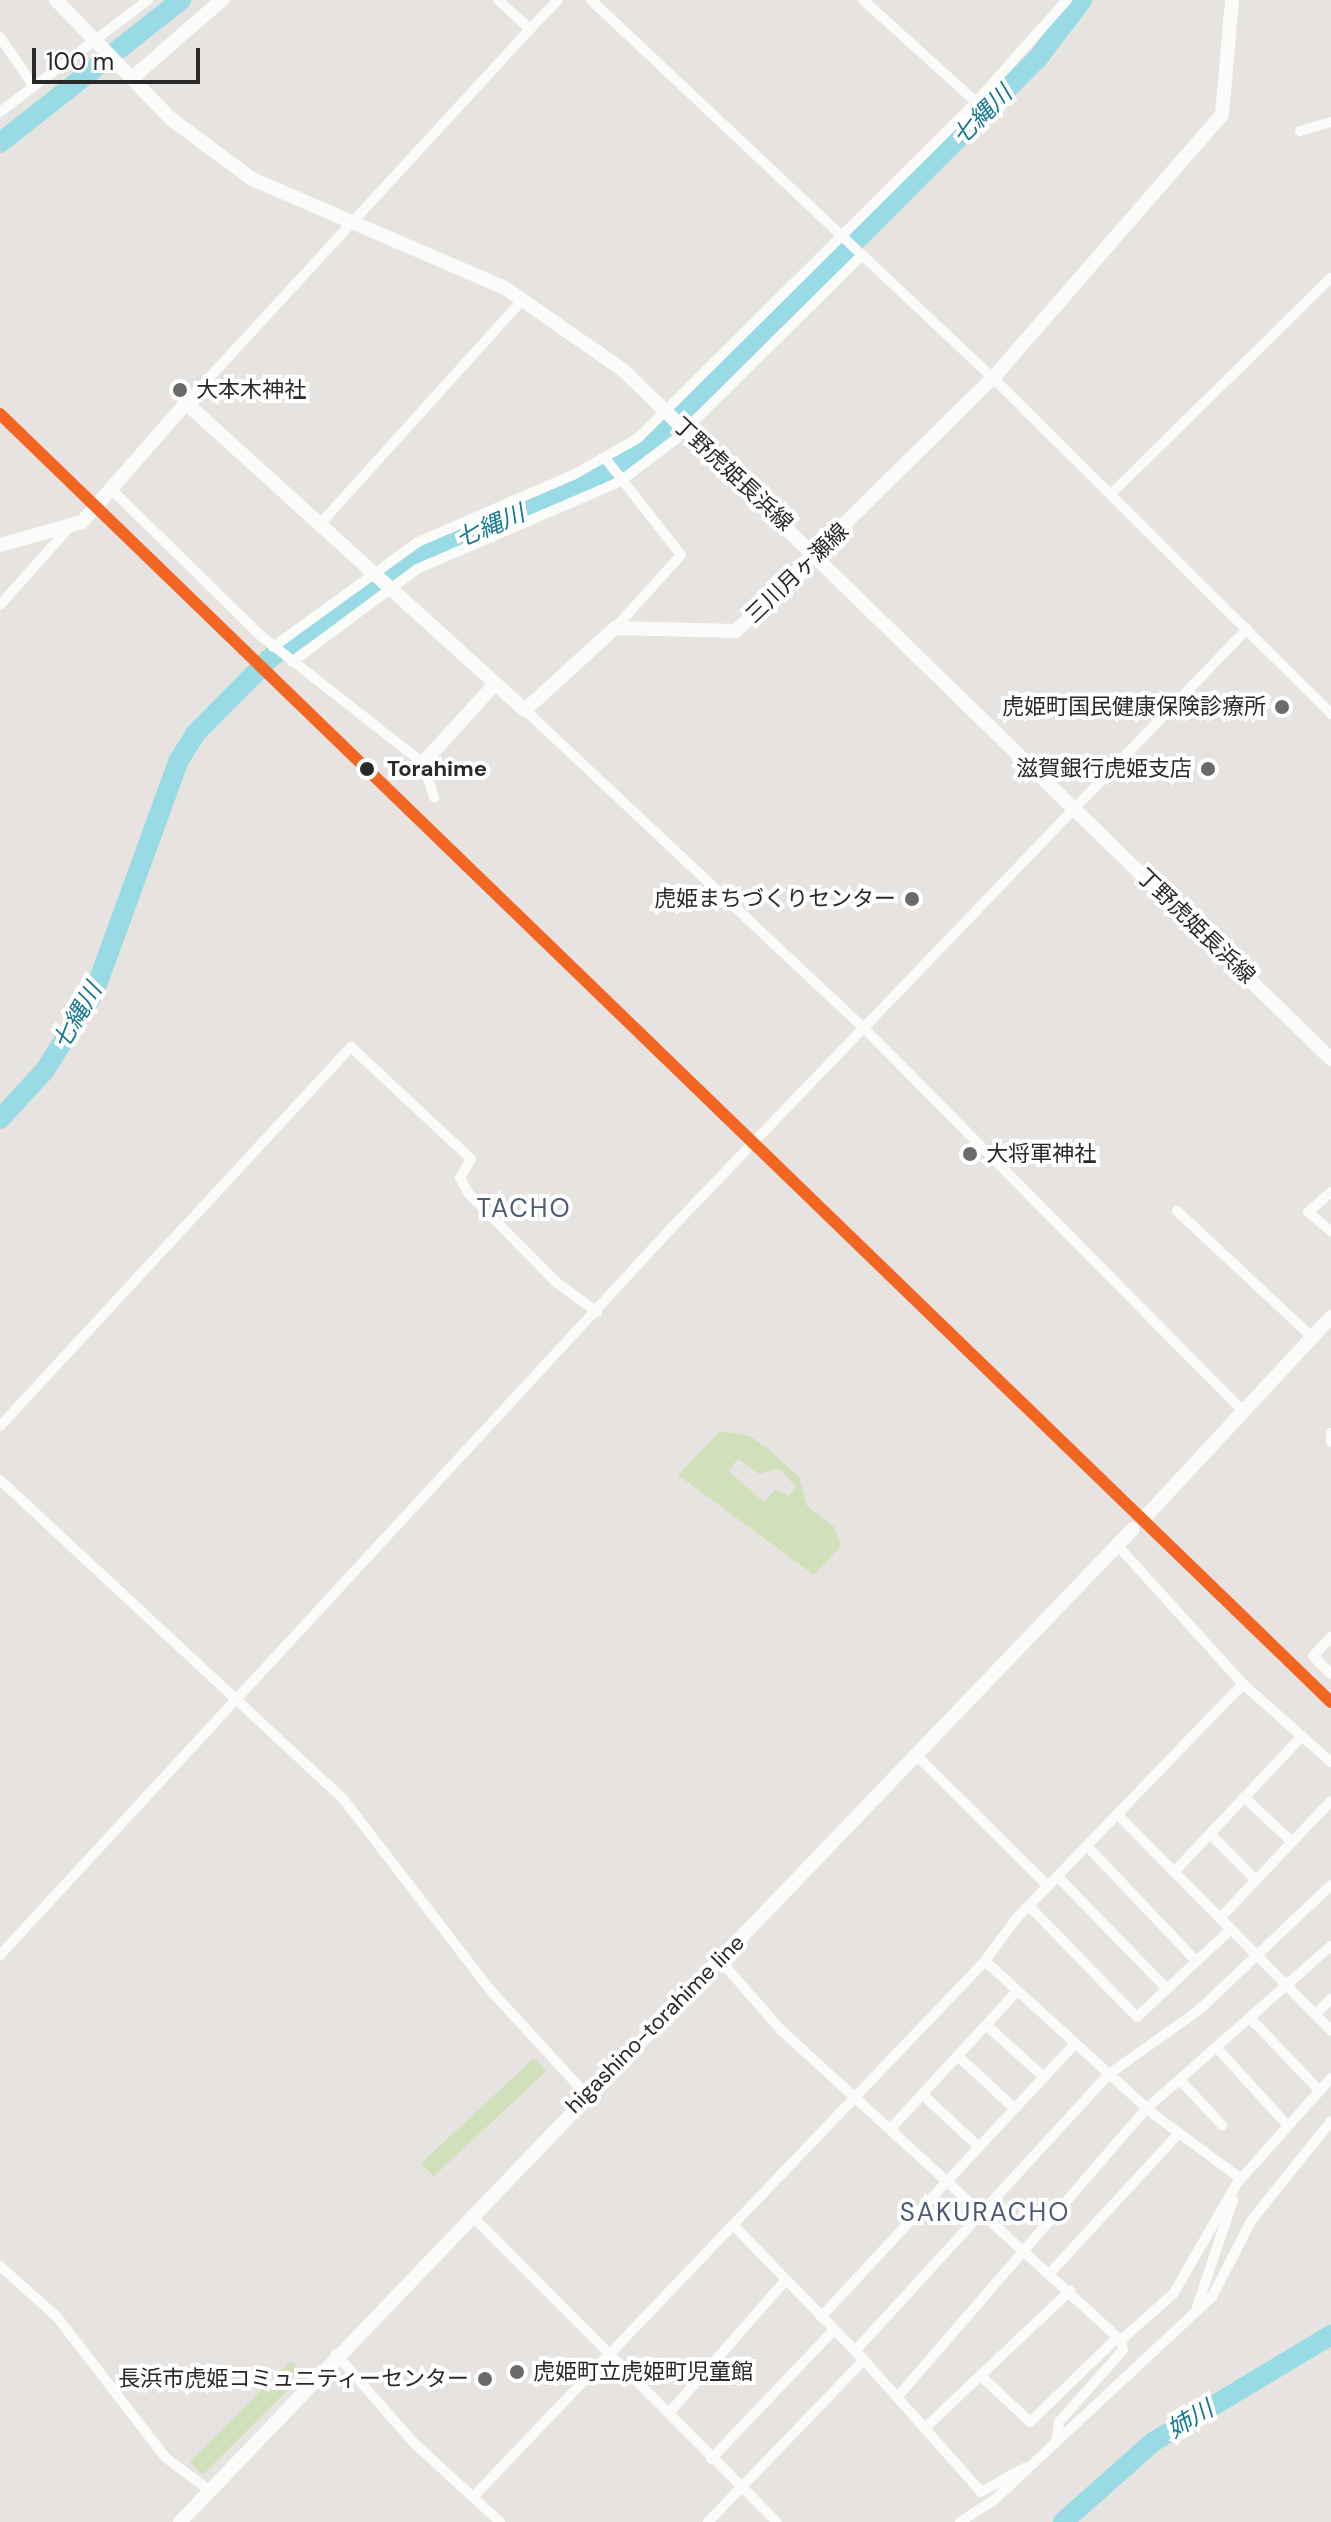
<!DOCTYPE html>
<html>
<head>
<meta charset="utf-8">
<style>
	body { margin:0 }
	#map { position:relative; width:1331px; height:2522px; overflow:hidden; background:#e6e3e0; font-family:"DM Sans","Noto Sans JP",sans-serif }
	div>[style] { position:absolute }
	.green>* { inset:0; background:#cfe0bb; transform-origin:0 0 }
	.river>* { height:20px; margin:-10px; padding:0 10px; transform-origin:10px; border-radius:10px; background:#98dbe4 }
	.street>* { height:10px; margin:-5px; padding:0 5px; transform-origin:5px; border-radius:5px; background:#fbfbfa }
	.secondary>* { height:14px; margin:-7px; padding:0 7px; transform-origin:7px; border-radius:7px; background:#fbfbfa }
	.rail-1>* { height:12px; margin:-6px; padding:0 6px; transform-origin:6px; border-radius:6px; background:#f26522 }
	.dots>* { width:22px; height:22px; translate:-50% -50%; box-sizing:border-box; border:4px solid #fff; border-radius:50% }
	span { translate:-50% -50%; white-space:nowrap; text-align:center; line-height:1.15; -webkit-text-stroke:8px #fff; paint-order:stroke }
	.poi-label { font-size:22px; color:#292929 }
	.left { translate:0 -50%; text-align:left }
	.right { translate:-100% -50%; text-align:right }
	.street-label { font-size:22px; color:#292929 }
	.stop-label { font-size:22px; color:#292929; font-weight:700 }
	.water-label { font-size:24px; color:#177890; font-style:italic }
	.quarter-label { font-size:26px; color:#4d5b76; letter-spacing:2px }
	.scale { position:absolute; left:32px; top:48px; width:168px; height:36px; box-sizing:border-box; border:4px solid #292929; border-top:0; padding-left:10px; font-size:24px; line-height:28px; white-space:nowrap; color:#292929; -webkit-text-stroke:6px #fff; paint-order:stroke }
</style>
</head>
<body>
<div id="map">
	<div class="green">
		<i style="clip-path:polygon(evenodd,720px 1431px,750px 1436px,774px 1454px,799px 1477px,807px 1506px,834px 1527px,841px 1546px,814px 1575px,678px 1475px,720px 1431px,738px 1459px,759px 1474px,779px 1468px,796px 1487px,789px 1496px,776px 1489px,764px 1502px,728px 1471px,738px 1459px)"></i>
		<i style="left:534px;top:2058px;width:18px;height:154px;rotate:47deg"></i>
		<i style="left:291px;top:2361px;width:18px;height:143px;rotate:45deg"></i>
	</div>
	<div class="river">
		<i style="left:0;top:143px;width:231px;rotate:-38.3deg"></i>
		<i style="left:0;top:1119px;width:67px;rotate:-47.4deg"></i>
		<i style="left:45px;top:1070px;width:91px;rotate:-57.5deg"></i>
		<i style="left:94px;top:993px;width:248px;rotate:-70deg"></i>
		<i style="left:179px;top:760px;width:32px;rotate:-58deg"></i>
		<i style="left:196px;top:733px;width:105px;rotate:-45.4deg"></i>
		<i style="left:270px;top:658px;width:172px;rotate:-34.8deg"></i>
		<i style="left:411px;top:560px;width:191px;rotate:-23.5deg"></i>
		<i style="left:586px;top:484px;width:84px;rotate:-31.8deg"></i>
		<i style="left:657px;top:440px;width:540px;rotate:-45.08deg"></i>
		<i style="left:1038px;top:58px;width:73px;rotate:-52.8deg"></i>
		<i style="left:1063px;top:2522px;width:120px;rotate:-41.6deg"></i>
		<i style="left:1153px;top:2442px;width:208px;rotate:-31deg"></i>
	</div>
	<div class="street">
		<i style="left:591px;top:0;width:552px;rotate:43.24deg"></i>
		<i style="left:993px;top:378px;width:477px;rotate:44.8deg"></i>
		<i style="left:530px;top:29px;width:40px;rotate:-46deg"></i>
		<i style="left:0;top:37px;width:58px;rotate:55.5deg"></i>
		<i style="left:976px;top:102px;width:137px;rotate:-48.3deg"></i>
		<i style="left:0;top:112px;width:186px;rotate:-37.1deg"></i>
		<i style="left:1300px;top:131px;width:32px;rotate:-16deg"></i>
		<i style="left:186px;top:403px;width:508px;rotate:-47.39deg"></i>
		<i style="left:530px;top:29px;width:43px;rotate:-137.8deg"></i>
		<i style="left:605px;top:458px;width:123px;rotate:51.9deg"></i>
		<i style="left:681px;top:555px;width:98px;rotate:132.1deg"></i>
		<i style="left:112px;top:490px;width:209px;rotate:44.4deg"></i>
		<i style="left:261px;top:636px;width:206px;rotate:38.1deg"></i>
		<i style="left:423px;top:763px;width:36px;rotate:72deg"></i>
		<i style="left:1111px;top:494px;width:308px;rotate:-44.5deg"></i>
		<i style="left:320px;top:524px;width:303px;rotate:-47.9deg"></i>
		<i style="left:0;top:605px;width:101px;rotate:-48.2deg"></i>
		<i style="left:273px;top:647px;width:179px;rotate:-35.9deg"></i>
		<i style="left:418px;top:542px;width:171px;rotate:-23.4deg"></i>
		<i style="left:575px;top:474px;width:73px;rotate:-29.7deg"></i>
		<i style="left:638px;top:438px;width:477px;rotate:-44.8deg"></i>
		<i style="left:976px;top:102px;width:152px;rotate:-137.9deg"></i>
		<i style="left:292px;top:662px;width:156px;rotate:-36.6deg"></i>
		<i style="left:417px;top:569px;width:220px;rotate:-23.3deg"></i>
		<i style="left:619px;top:482px;width:71px;rotate:-37deg"></i>
		<i style="left:676px;top:439px;width:260px;rotate:-44.7deg"></i>
		<i style="left:525px;top:710px;width:462px;rotate:43.2deg"></i>
		<i style="left:862px;top:1026px;width:540px;rotate:45.3deg"></i>
		<i style="left:1331px;top:1192px;width:30px;rotate:139deg"></i>
		<i style="left:1308px;top:1212px;width:30px;rotate:40deg"></i>
		<i style="left:1177px;top:1211px;width:183px;rotate:43deg"></i>
		<i style="left:0;top:1426px;width:517px;rotate:-47.2deg"></i>
		<i style="left:351px;top:1047px;width:164px;rotate:43deg"></i>
		<i style="left:471px;top:1159px;width:22px;rotate:120deg"></i>
		<i style="left:460px;top:1178px;width:18px;rotate:61deg"></i>
		<i style="left:469px;top:1194px;width:124px;rotate:45.3deg"></i>
		<i style="left:556px;top:1282px;width:51px;rotate:36.2deg"></i>
		<i style="left:1331px;top:1433px;width:9px;rotate:90deg"></i>
		<i style="left:0;top:1480px;width:470px;rotate:42.9deg"></i>
		<i style="left:344px;top:1800px;width:242px;rotate:52.4deg"></i>
		<i style="left:492px;top:1992px;width:137px;rotate:47.4deg"></i>
		<i style="left:1118px;top:1546px;width:186px;rotate:47.8deg"></i>
		<i style="left:1243px;top:1684px;width:118px;rotate:41.6deg"></i>
		<i style="left:1331px;top:1637px;width:26px;rotate:133deg"></i>
		<i style="left:1313px;top:1656px;width:25px;rotate:45deg"></i>
		<i style="left:919px;top:1758px;width:182px;rotate:44.8deg"></i>
		<i style="left:1244px;top:1797px;width:66px;rotate:43.2deg"></i>
		<i style="left:1118px;top:1815px;width:303px;rotate:45.3deg"></i>
		<i style="left:1210px;top:1834px;width:65px;rotate:45deg"></i>
		<i style="left:1087px;top:1846px;width:158px;rotate:46.5deg"></i>
		<i style="left:1174px;top:1872px;width:187px;rotate:-46.7deg"></i>
		<i style="left:1058px;top:1877px;width:156px;rotate:45.8deg"></i>
		<i style="left:1029px;top:1906px;width:155px;rotate:45.8deg"></i>
		<i style="left:1137px;top:2017px;width:129px;rotate:-43.1deg"></i>
		<i style="left:1220px;top:1918px;width:161px;rotate:-46.5deg"></i>
		<i style="left:0;top:1955px;width:1001px;rotate:-47.27deg"></i>
		<i style="left:679px;top:1220px;width:820px;rotate:-46.14deg"></i>
		<i style="left:719px;top:1959px;width:94px;rotate:48.9deg"></i>
		<i style="left:781px;top:2030px;width:460px;rotate:42.4deg"></i>
		<i style="left:1121px;top:2340px;width:10px;rotate:79deg"></i>
		<i style="left:1123px;top:2350px;width:96px;rotate:131.6deg"></i>
		<i style="left:1059px;top:2422px;width:21px;rotate:98deg"></i>
		<i style="left:985px;top:1961px;width:51px;rotate:-53.8deg"></i>
		<i style="left:1015px;top:1920px;width:328px;rotate:-46deg"></i>
		<i style="left:1315px;top:2014px;width:22px;rotate:-43deg"></i>
		<i style="left:1251px;top:2019px;width:100px;rotate:46.2deg"></i>
		<i style="left:986px;top:2025px;width:78px;rotate:41.9deg"></i>
		<i style="left:1217px;top:2048px;width:105px;rotate:47.7deg"></i>
		<i style="left:958px;top:2056px;width:76px;rotate:42.9deg"></i>
		<i style="left:1180px;top:2080px;width:62px;rotate:47deg"></i>
		<i style="left:922px;top:2094px;width:76px;rotate:42.9deg"></i>
		<i style="left:893px;top:2126px;width:183px;rotate:-47.4deg"></i>
		<i style="left:1239px;top:2181px;width:138px;rotate:-48.2deg"></i>
		<i style="left:471px;top:2215px;width:433px;rotate:45.1deg"></i>
		<i style="left:0;top:2266px;width:76px;rotate:41.8deg"></i>
		<i style="left:57px;top:2317px;width:178px;rotate:52.3deg"></i>
		<i style="left:166px;top:2458px;width:54px;rotate:36.7deg"></i>
		<i style="left:1050px;top:2273px;width:190px;rotate:-47.3deg"></i>
		<i style="left:1196px;top:2310px;width:116px;rotate:-71.4deg"></i>
		<i style="left:821px;top:2317px;width:373px;rotate:-47.1deg"></i>
		<i style="left:855px;top:2351px;width:376px;rotate:-47.5deg"></i>
		<i style="left:1109px;top:2074px;width:110px;rotate:-35.4deg"></i>
		<i style="left:1199px;top:2010px;width:182px;rotate:-43.4deg"></i>
		<i style="left:336px;top:2354px;width:117px;rotate:48.8deg"></i>
		<i style="left:413px;top:2442px;width:118px;rotate:42.6deg"></i>
		<i style="left:864px;top:2360px;width:176px;rotate:48.4deg"></i>
		<i style="left:981px;top:2492px;width:49px;rotate:-29.2deg"></i>
		<i style="left:981px;top:2376px;width:67px;rotate:43.2deg"></i>
		<i style="left:1030px;top:2422px;width:122px;rotate:-44deg"></i>
		<i style="left:900px;top:2394px;width:378px;rotate:-49.2deg"></i>
		<i style="left:1147px;top:2108px;width:245px;rotate:-41.4deg"></i>
		<i style="left:669px;top:2413px;width:176px;rotate:-48.7deg"></i>
		<i style="left:927px;top:2426px;width:197px;rotate:-43.4deg"></i>
		<i style="left:711px;top:2459px;width:178px;rotate:-46.4deg"></i>
		<i style="left:473px;top:2497px;width:741px;rotate:-46.31deg"></i>
		<i style="left:985px;top:1961px;width:226px;rotate:42.3deg"></i>
		<i style="left:1152px;top:2113px;width:109px;rotate:36.5deg"></i>
		<i style="left:1240px;top:2178px;width:133px;rotate:119.9deg"></i>
		<i style="left:1174px;top:2293px;width:71px;rotate:138.4deg"></i>
		<i style="left:708px;top:2522px;width:225px;rotate:-46.1deg"></i>
		<i style="left:864px;top:2360px;width:182px;rotate:-134.1deg"></i>
		<i style="left:960px;top:2522px;width:40px;rotate:-32.9deg"></i>
		<i style="left:994px;top:2500px;width:298px;rotate:-43deg"></i>
		<i style="left:1212px;top:2297px;width:85px;rotate:-62.8deg"></i>
		<i style="left:1251px;top:2221px;width:128px;rotate:-51.3deg"></i>
	</div>
	<div class="secondary">
		<i style="left:56px;top:0;width:165px;rotate:46deg"></i>
		<i style="left:171px;top:119px;width:101px;rotate:36.5deg"></i>
		<i style="left:252px;top:179px;width:275px;rotate:23.3deg"></i>
		<i style="left:505px;top:288px;width:144px;rotate:34.8deg"></i>
		<i style="left:623px;top:370px;width:988px;rotate:44.22deg"></i>
		<i style="left:131px;top:79px;width:121px;rotate:-41deg"></i>
		<i style="left:0;top:545px;width:85px;rotate:-15.7deg"></i>
		<i style="left:82px;top:522px;width:158px;rotate:-48.8deg"></i>
		<i style="left:186px;top:403px;width:457px;rotate:42.2deg"></i>
		<i style="left:525px;top:710px;width:122px;rotate:-42.3deg"></i>
		<i style="left:615px;top:628px;width:121px;rotate:1.4deg"></i>
		<i style="left:736px;top:631px;width:361px;rotate:-44.6deg"></i>
		<i style="left:993px;top:378px;width:349px;rotate:-49deg"></i>
		<i style="left:1222px;top:115px;width:115px;rotate:-85deg"></i>
		<i style="left:423px;top:763px;width:107px;rotate:-47.7deg"></i>
		<i style="left:1148px;top:1514px;width:269px;rotate:-47.1deg"></i>
		<i style="left:180px;top:2522px;width:1376px;rotate:-46.18deg"></i>
	</div>
	<div class="rail-1">
		<i style="left:0;top:414px;width:1852px;rotate:44.06deg"></i>
	</div>
	<div class="dots">
		<i style="left:180px;top:390px;background:#6b6a69"></i>
		<i style="left:1282px;top:707px;background:#6b6a69"></i>
		<i style="left:367px;top:769px;background:#292929"></i>
		<i style="left:1208px;top:769px;background:#6b6a69"></i>
		<i style="left:912px;top:899px;background:#6b6a69"></i>
		<i style="left:970px;top:1154px;background:#6b6a69"></i>
		<i style="left:517px;top:2372px;background:#6b6a69"></i>
		<i style="left:485px;top:2379px;background:#6b6a69"></i>
	</div>
	<div class="poi-label">
		<span class="left" style="left:196px;top:390px">大本木神社</span>
		<span class="right" style="left:1266px;top:707px">虎姫町国民健康保険診療所</span>
		<span class="right" style="left:1192px;top:769px">滋賀銀行虎姫支店</span>
		<span class="right" style="left:896px;top:899px">虎姫まちづくりセンター</span>
		<span class="left" style="left:986px;top:1154px">大将軍神社</span>
		<span class="left" style="left:533px;top:2372px">虎姫町立虎姫町児童館</span>
		<span class="right" style="left:469px;top:2379px">長浜市虎姫コミュニティーセンター</span>
	</div>
	<div class="street-label">
		<span style="left:733px;top:474px;rotate:43deg">丁野虎姫長浜線</span>
		<span style="left:797px;top:573px;rotate:-44deg">三川月ヶ瀬線</span>
		<span style="left:1196px;top:926px;rotate:44deg">丁野虎姫長浜線</span>
		<span style="left:655px;top:2024px;rotate:-45deg">higashino-torahime line</span>
	</div>
	<div class="stop-label">
		<span class="left" style="left:387px;top:769px">Torahime</span>
	</div>
	<div class="water-label">
		<span style="left:982px;top:115px;rotate:-45deg">七縄川</span>
		<span style="left:490px;top:526px;rotate:-23deg">七縄川</span>
		<span style="left:77px;top:1016px;rotate:-60deg">七縄川</span>
		<span style="left:1190px;top:2419px;rotate:-31deg">姉川</span>
	</div>
	<div class="quarter-label">
		<span style="left:524px;top:1209px">TACHO</span>
		<span style="left:985px;top:2213px">SAKURACHO</span>
	</div>
	<div class="scale">100 m</div>
</div>
</body>
</html>
